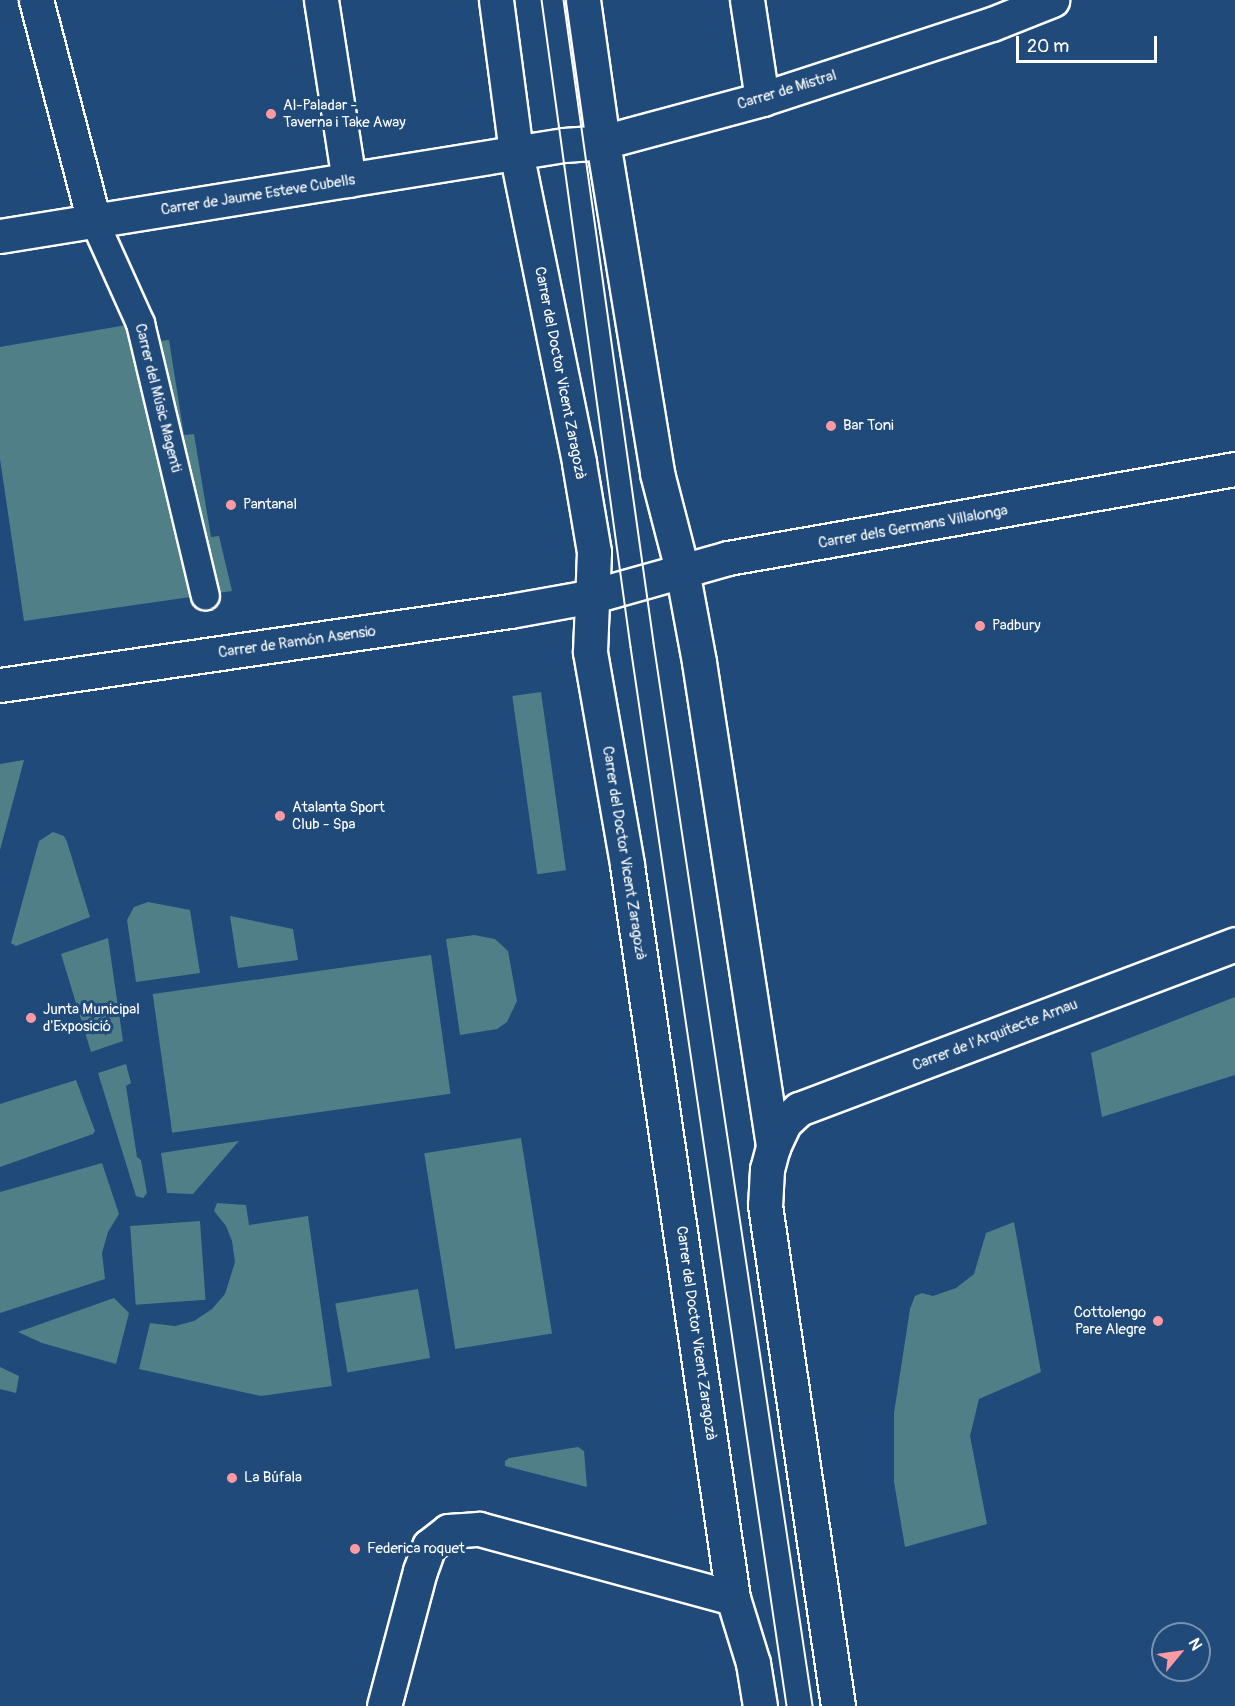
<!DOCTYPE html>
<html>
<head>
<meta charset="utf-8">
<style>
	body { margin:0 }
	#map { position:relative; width:1235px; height:1706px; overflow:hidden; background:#1f4a7a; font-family:Pangolin,sans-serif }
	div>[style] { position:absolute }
	.green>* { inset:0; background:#517f88; transform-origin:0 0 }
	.roads { filter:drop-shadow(2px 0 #fff) drop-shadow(-2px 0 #fff) drop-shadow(0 2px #fff) drop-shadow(0 -2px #fff) }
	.pedestrian>* { height:27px; margin:-13.5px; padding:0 13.5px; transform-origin:13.5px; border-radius:13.5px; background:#1f4a7a }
	.minor>* { height:33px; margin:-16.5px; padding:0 16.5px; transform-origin:16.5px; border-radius:16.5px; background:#1f4a7a }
	.tertiary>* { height:33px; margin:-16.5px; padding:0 16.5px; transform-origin:16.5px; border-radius:16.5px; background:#1f4a7a }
	.tram>* { height:1.5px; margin:-0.75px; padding:0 0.75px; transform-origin:0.75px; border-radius:0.75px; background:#fff }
	.dots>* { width:16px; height:16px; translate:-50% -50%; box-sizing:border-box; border:3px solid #1f4a7a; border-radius:50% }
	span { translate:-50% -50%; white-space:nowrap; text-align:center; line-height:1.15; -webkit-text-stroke:6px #1f4a7a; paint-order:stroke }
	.street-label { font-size:15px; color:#fff }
	.poi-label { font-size:15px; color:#fff }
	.left { translate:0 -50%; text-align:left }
	.right { translate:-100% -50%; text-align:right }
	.north { position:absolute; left:1151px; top:1622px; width:60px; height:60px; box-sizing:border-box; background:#1f4a7a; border:2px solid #7992af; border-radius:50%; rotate:61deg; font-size:16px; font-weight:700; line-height:24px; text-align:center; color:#fff }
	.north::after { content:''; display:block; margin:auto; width:21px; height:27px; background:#ff9aa2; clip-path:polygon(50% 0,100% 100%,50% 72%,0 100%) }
	.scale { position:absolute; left:1016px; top:36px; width:141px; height:27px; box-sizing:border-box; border:3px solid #fff; border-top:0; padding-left:8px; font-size:18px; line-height:21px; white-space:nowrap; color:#fff; -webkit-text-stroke:4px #1f4a7a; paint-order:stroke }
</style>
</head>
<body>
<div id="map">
	<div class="green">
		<i style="clip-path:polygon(155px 320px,159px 341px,169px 340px,184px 435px,194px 434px,211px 537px,219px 536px,232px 591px,24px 621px,0 459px,0 347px)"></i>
		<i style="left:541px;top:692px;width:180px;height:29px;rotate:82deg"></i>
		<i style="clip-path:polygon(24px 760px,3px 839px,0 850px,0 764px)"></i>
		<i style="clip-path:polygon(53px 832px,64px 836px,67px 842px,90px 917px,16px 946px,11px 943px,39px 841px)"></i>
		<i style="clip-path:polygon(148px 902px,190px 910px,200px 973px,136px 982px,127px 920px,134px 907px)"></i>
		<i style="clip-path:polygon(230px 916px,293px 929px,298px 960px,238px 968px)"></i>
		<i style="clip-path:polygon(474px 935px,495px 939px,508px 951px,517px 1001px,507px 1022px,497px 1029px,460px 1035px,446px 939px)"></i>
		<i style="clip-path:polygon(108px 938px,123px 1041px,91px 1052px,61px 954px)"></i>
		<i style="left:431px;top:955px;width:140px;height:281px;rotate:82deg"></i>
		<i style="clip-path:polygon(1235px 997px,1235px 1075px,1102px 1117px,1091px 1053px)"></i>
		<i style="clip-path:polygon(126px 1064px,131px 1083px,126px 1086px,137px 1157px,141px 1160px,147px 1193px,143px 1198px,136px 1196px,98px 1073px)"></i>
		<i style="clip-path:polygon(76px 1080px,95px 1131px,93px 1134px,0 1167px,0 1104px)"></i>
		<i style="left:521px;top:1138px;width:198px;height:98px;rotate:81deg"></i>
		<i style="clip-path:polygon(239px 1141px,193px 1194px,167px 1193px,161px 1153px)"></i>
		<i style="clip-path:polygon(102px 1163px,119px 1214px,108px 1232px,102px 1253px,105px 1279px,0 1313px,0 1192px)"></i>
		<i style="clip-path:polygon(217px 1203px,246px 1205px,249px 1225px,308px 1216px,332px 1386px,261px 1396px,139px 1369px,150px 1323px,175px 1326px,194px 1321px,212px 1309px,225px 1294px,235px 1262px,232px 1241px,226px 1226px,214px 1211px)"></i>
		<i style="left:200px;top:1221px;width:79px;height:70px;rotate:86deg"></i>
		<i style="clip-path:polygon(1014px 1222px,1041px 1372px,979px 1399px,970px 1436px,987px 1524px,905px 1547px,894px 1482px,894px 1413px,910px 1309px,915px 1296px,922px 1293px,933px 1296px,956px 1288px,974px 1274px,986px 1233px)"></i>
		<i style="left:418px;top:1289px;width:70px;height:84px;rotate:80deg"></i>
		<i style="clip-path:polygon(114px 1298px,129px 1313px,116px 1364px,42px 1343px,18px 1332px)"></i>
		<i style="clip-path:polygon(0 1367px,19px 1376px,16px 1393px,0 1389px)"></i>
		<i style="clip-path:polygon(578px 1447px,584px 1451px,587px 1487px,505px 1466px,505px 1461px,509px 1458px)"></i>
	</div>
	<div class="roads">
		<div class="pedestrian">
			<i style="left:94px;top:221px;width:112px;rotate:65.7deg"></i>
			<i style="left:140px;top:323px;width:280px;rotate:76.6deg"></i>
		</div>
		<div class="minor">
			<i style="left:36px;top:0;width:228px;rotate:75.3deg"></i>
			<i style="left:321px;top:0;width:182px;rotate:81.2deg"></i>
			<i style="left:747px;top:0;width:100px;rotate:81.4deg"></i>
			<i style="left:0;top:236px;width:571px;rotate:-9.17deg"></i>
			<i style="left:564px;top:145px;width:39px;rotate:-4deg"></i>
			<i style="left:603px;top:142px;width:165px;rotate:-15.1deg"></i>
			<i style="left:762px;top:99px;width:242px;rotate:-18.1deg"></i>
			<i style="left:992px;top:24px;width:65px;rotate:-21.8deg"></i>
			<i style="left:0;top:685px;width:515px;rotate:-8.26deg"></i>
			<i style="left:510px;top:611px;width:84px;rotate:-10.2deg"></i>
			<i style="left:593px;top:596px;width:140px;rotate:-15.7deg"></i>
			<i style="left:728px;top:558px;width:515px;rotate:-9.96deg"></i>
			<i style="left:773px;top:1147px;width:26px;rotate:-65deg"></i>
			<i style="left:784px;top:1123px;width:21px;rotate:-43deg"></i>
			<i style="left:799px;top:1109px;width:466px;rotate:-20.7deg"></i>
			<i style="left:384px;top:1706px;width:140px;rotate:-75.1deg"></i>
			<i style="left:420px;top:1571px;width:27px;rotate:-70deg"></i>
			<i style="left:429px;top:1546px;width:24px;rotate:-38deg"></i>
			<i style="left:448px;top:1531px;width:31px;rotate:-4deg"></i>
			<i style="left:479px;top:1529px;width:263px;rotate:15.2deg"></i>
		</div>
		<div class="tertiary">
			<i style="left:496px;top:0;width:153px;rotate:82.5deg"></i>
			<i style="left:516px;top:152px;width:317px;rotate:78.5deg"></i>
			<i style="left:579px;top:463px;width:90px;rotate:80.4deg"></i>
			<i style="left:594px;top:552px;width:100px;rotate:92.3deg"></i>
			<i style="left:590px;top:652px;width:216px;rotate:80.1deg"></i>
			<i style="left:627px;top:865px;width:741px;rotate:81.77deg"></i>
			<i style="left:733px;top:1598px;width:68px;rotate:72.9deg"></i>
			<i style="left:753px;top:1663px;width:44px;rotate:80.8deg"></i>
			<i style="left:583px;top:0;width:143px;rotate:82deg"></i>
			<i style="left:603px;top:142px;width:335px;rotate:80.7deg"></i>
			<i style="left:657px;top:473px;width:100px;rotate:75.5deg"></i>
			<i style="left:682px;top:570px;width:94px;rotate:79.5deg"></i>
			<i style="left:699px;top:662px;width:491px;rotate:81.3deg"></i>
			<i style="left:773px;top:1147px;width:23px;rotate:105deg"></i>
			<i style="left:767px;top:1169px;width:36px;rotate:93deg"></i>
			<i style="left:765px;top:1205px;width:506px;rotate:81.71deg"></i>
		</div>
	</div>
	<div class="tram">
		<i style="left:542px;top:0;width:653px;rotate:82.17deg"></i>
		<i style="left:631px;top:647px;width:1070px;rotate:81.62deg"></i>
		<i style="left:564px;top:0;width:649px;rotate:82.03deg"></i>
		<i style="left:654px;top:643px;width:1075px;rotate:81.49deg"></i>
	</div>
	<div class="dots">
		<i style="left:271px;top:114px;background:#ff9aa2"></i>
		<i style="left:831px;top:426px;background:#ff9aa2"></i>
		<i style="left:231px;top:505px;background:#ff9aa2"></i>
		<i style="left:980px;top:626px;background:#ff9aa2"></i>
		<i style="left:280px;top:816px;background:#ff9aa2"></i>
		<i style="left:31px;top:1018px;background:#ff9aa2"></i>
		<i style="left:1158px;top:1321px;background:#ff9aa2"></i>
		<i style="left:232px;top:1478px;background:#ff9aa2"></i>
		<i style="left:355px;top:1549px;background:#ff9aa2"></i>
	</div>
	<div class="street-label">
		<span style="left:787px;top:90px;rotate:-17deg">Carrer de Mistral</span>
		<span style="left:258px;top:195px;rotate:-9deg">Carrer de Jaume Esteve Cubells</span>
		<span style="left:560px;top:373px;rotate:79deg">Carrer del Doctor Vicent Zaragozà</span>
		<span style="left:158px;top:398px;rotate:76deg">Carrer del Músic Magenti</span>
		<span style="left:913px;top:527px;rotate:-10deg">Carrer dels Germans Villalonga</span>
		<span style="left:297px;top:642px;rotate:-8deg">Carrer de Ramón Asensio</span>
		<span style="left:624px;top:853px;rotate:81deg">Carrer del Doctor Vicent Zaragozà</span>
		<span style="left:995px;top:1035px;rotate:-21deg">Carrer de l'Arquitecte Arnau</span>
		<span style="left:696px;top:1333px;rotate:82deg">Carrer del Doctor Vicent Zaragozà</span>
	</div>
	<div class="poi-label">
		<span class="left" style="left:283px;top:114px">Al-Paladar -<br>Taverna i Take Away</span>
		<span class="left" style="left:843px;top:426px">Bar Toni</span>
		<span class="left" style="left:243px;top:505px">Pantanal</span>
		<span class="left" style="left:992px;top:626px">Padbury</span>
		<span class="left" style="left:292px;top:816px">Atalanta Sport<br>Club - Spa</span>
		<span class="left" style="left:43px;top:1018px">Junta Municipal<br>d'Exposició</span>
		<span class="right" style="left:1146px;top:1321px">Cottolengo<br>Pare Alegre</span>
		<span class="left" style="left:244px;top:1478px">La Búfala</span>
		<span class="left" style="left:367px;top:1549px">Federica roquet</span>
	</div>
	<div class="north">N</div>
	<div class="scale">20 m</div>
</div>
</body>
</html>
